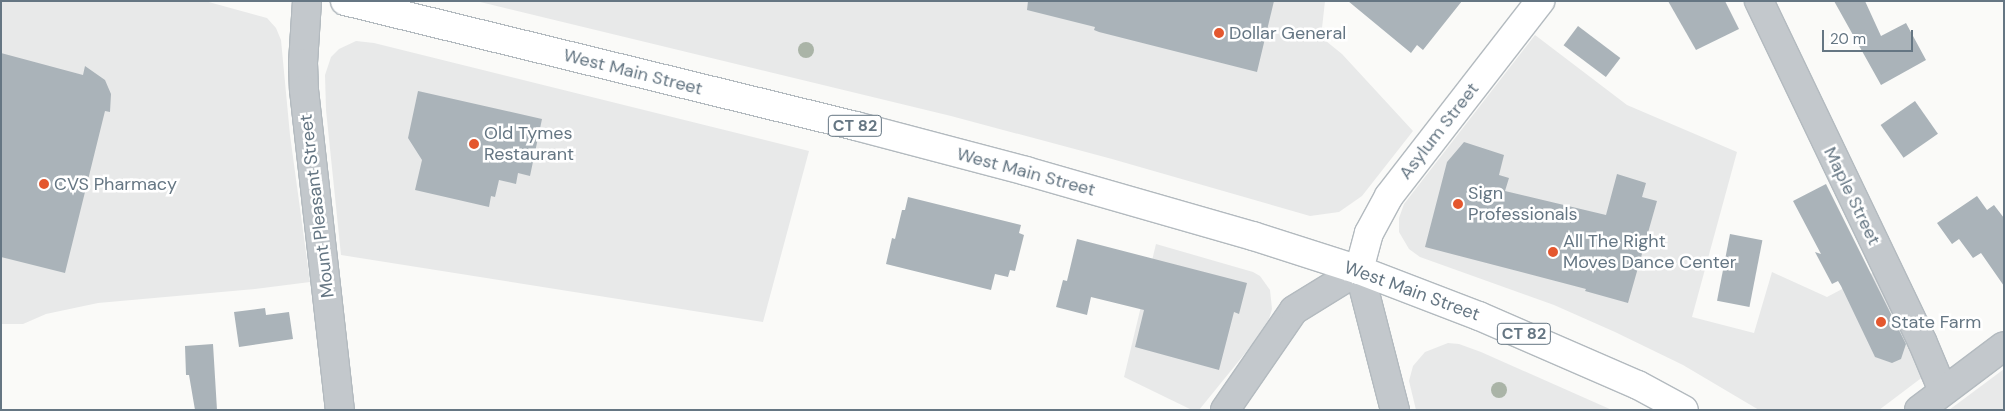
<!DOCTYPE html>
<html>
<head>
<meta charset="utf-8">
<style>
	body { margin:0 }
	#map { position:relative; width:2005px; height:411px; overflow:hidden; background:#fafaf8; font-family:"DM Sans",sans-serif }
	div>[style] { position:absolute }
	.built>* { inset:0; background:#e8e9e9 }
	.building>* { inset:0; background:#aab3b9; transform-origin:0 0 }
	.roads { filter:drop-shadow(1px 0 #b3babf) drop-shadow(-1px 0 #b3babf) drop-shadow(0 1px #b3babf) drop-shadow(0 -1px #b3babf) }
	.street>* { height:28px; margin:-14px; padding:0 14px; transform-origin:14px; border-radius:14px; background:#c3c8cc }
	.secondary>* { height:28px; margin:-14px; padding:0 14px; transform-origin:14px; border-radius:14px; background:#fff }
	.primary>* { height:28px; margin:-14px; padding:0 14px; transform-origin:14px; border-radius:14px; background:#fff }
	.trees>* { width:16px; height:16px; margin:-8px; border-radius:50%; background:#aab4a7 }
	.dots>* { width:14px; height:14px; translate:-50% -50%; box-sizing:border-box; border:2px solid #fff; border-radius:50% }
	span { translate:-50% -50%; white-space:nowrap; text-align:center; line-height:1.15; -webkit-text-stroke:5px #fff; paint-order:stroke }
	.shield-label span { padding:1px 4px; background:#fff; border:1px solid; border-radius:4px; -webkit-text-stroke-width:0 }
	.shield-label { font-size:16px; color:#657683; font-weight:700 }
	.poi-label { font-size:18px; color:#657683 }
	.left { translate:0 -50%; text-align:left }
	.street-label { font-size:18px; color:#657683 }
	.frame { position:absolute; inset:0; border:2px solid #657683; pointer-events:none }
	.scale { position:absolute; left:1822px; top:30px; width:91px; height:22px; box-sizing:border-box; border:2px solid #657683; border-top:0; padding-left:6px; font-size:15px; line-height:18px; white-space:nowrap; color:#657683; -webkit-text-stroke:4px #fff; paint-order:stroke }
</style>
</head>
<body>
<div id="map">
	<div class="built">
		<i style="clip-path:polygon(1px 1px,205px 1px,267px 18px,276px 28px,281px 40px,290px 135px,310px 282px,255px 289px,98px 303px,46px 314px,23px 324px,1px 324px)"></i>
		<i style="clip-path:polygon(476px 1px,1325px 1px,1321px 37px,1342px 54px,1413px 131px,1362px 196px,1339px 212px,1310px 216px,1112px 159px,951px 116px)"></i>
		<i style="clip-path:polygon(1535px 35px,1627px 105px,1737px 152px,1692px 317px,1754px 333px,1772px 272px,1827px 297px,1882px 268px,1924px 376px,1879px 410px,1759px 410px,1683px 365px,1615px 332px,1554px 305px,1420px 257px,1409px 249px,1399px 232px,1399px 218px,1404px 204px)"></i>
		<i style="clip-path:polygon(356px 41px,374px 43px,809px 151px,763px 322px,341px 255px,326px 110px,325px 75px,331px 57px,339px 49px)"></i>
		<i style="clip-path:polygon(1156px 244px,1253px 272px,1260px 276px,1270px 290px,1272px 309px,1269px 319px,1251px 346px,1199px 410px,1192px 410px,1124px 377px)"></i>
		<i style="clip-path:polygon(1448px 343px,1459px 344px,1481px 352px,1612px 410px,1416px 410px,1409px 381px,1413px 366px,1425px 352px)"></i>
		<i style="clip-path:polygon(2004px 369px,2004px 410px,1949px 410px)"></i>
	</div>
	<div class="building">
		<i style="clip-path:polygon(1028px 1px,1274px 1px,1257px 72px,1099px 32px,1094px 30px,1095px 27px,1027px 10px)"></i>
		<i style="clip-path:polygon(1348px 1px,1462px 1px,1423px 50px,1417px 45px,1411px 53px)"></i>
		<i style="clip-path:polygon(1668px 1px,1725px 1px,1739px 29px,1696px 50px)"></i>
		<i style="clip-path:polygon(1834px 1px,1865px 1px,1881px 36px,1906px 23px,1926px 60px,1881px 85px)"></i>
		<i style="left:1578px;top:26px;width:53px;height:24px;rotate:37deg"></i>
		<i style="clip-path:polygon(1px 53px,83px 75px,85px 66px,105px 80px,111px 94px,110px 112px,105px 111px,65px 273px,1px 257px)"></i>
		<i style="clip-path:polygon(418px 91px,542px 119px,530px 176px,518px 173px,516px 184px,499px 180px,495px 197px,491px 196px,489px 207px,415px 190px,422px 160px,408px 138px)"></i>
		<i style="left:1915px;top:101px;width:40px;height:42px;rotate:55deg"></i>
		<i style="clip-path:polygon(1464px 142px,1504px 155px,1499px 175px,1509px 178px,1505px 191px,1606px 215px,1617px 174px,1646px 183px,1642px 197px,1657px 201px,1628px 303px,1585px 291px,1586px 289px,1425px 247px,1447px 162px)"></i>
		<i style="clip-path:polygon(1826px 184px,1906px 344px,1901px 359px,1892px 363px,1875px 357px,1841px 286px,1838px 281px,1832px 284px,1815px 252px,1821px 254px,1793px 201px)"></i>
		<i style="clip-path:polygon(1977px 196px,1987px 210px,1994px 205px,2004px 218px,2004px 286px,1981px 253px,1973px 258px,1959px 239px,1952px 244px,1937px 223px)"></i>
		<i style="clip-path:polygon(908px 197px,1021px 225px,1019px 233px,1024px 235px,1015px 271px,1010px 270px,1008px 277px,995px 274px,991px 290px,886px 264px,892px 238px,895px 239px,902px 210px,905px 210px)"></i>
		<i style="left:1730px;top:234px;width:33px;height:68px;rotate:11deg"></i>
		<i style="clip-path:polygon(1077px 239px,1247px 283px,1239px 314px,1234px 312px,1219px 370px,1135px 347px,1144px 310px,1091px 297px,1087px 315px,1056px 307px,1063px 280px,1067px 281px)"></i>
		<i style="clip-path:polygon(265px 308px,266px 315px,289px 312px,293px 339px,239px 347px,234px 312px)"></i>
		<i style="clip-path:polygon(213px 344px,217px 410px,195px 410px,189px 375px,186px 375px,185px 346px)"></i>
	</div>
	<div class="roads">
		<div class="street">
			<i style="left:307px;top:1px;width:62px;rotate:93.7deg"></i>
			<i style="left:303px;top:63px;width:27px;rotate:88deg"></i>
			<i style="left:304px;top:90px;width:322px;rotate:83.6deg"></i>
			<i style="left:1759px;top:1px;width:377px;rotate:64.4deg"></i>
			<i style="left:1922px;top:341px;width:54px;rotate:67.2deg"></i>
			<i style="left:1225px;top:410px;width:121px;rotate:-55.4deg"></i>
			<i style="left:1294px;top:310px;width:76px;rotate:-31.6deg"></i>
			<i style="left:1359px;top:270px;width:145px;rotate:75.6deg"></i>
			<i style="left:1919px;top:410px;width:106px;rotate:-37deg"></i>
		</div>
		<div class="secondary">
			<i style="left:1359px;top:270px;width:38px;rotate:-75deg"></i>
			<i style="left:1369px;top:233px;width:42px;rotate:-61.6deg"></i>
			<i style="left:1389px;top:196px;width:247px;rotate:-52.2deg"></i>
		</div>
		<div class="primary">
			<i style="left:345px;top:1px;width:526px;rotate:13.75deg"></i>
			<i style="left:856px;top:126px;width:176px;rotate:14.8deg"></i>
			<i style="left:1026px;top:171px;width:236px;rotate:16deg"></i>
			<i style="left:1253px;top:236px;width:111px;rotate:17.8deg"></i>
			<i style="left:1359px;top:270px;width:129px;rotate:21deg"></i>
			<i style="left:1479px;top:316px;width:173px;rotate:23.5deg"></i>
			<i style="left:1638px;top:385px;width:52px;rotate:28.5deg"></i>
		</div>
	</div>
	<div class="trees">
		<i style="left:806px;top:50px"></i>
		<i style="left:1499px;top:390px"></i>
	</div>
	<div class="dots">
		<i style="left:1219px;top:33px;background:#e4572e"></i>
		<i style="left:474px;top:144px;background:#e4572e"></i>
		<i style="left:44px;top:184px;background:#e4572e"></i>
		<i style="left:1458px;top:204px;background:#e4572e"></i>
		<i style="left:1553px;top:252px;background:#e4572e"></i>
		<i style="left:1881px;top:322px;background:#e4572e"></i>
	</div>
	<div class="shield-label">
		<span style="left:855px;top:126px">CT 82</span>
		<span style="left:1524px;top:334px">CT 82</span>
	</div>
	<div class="poi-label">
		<span class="left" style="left:1229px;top:33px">Dollar General</span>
		<span class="left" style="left:484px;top:144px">Old Tymes<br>Restaurant</span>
		<span class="left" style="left:54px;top:184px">CVS Pharmacy</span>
		<span class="left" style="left:1468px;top:204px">Sign<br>Professionals</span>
		<span class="left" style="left:1563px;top:252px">All The Right<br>Moves Dance Center</span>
		<span class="left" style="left:1891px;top:322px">State Farm</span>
	</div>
	<div class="street-label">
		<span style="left:633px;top:72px;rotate:14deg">West Main Street</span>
		<span style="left:1439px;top:131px;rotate:-52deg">Asylum Street</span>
		<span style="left:1026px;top:172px;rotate:15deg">West Main Street</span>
		<span style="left:1852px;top:196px;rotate:64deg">Maple Street</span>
		<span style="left:317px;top:206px;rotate:-97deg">Mount Pleasant Street</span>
		<span style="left:1412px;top:291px;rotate:20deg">West Main Street</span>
	</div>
	<div class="frame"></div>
	<div class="scale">20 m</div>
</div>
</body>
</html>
